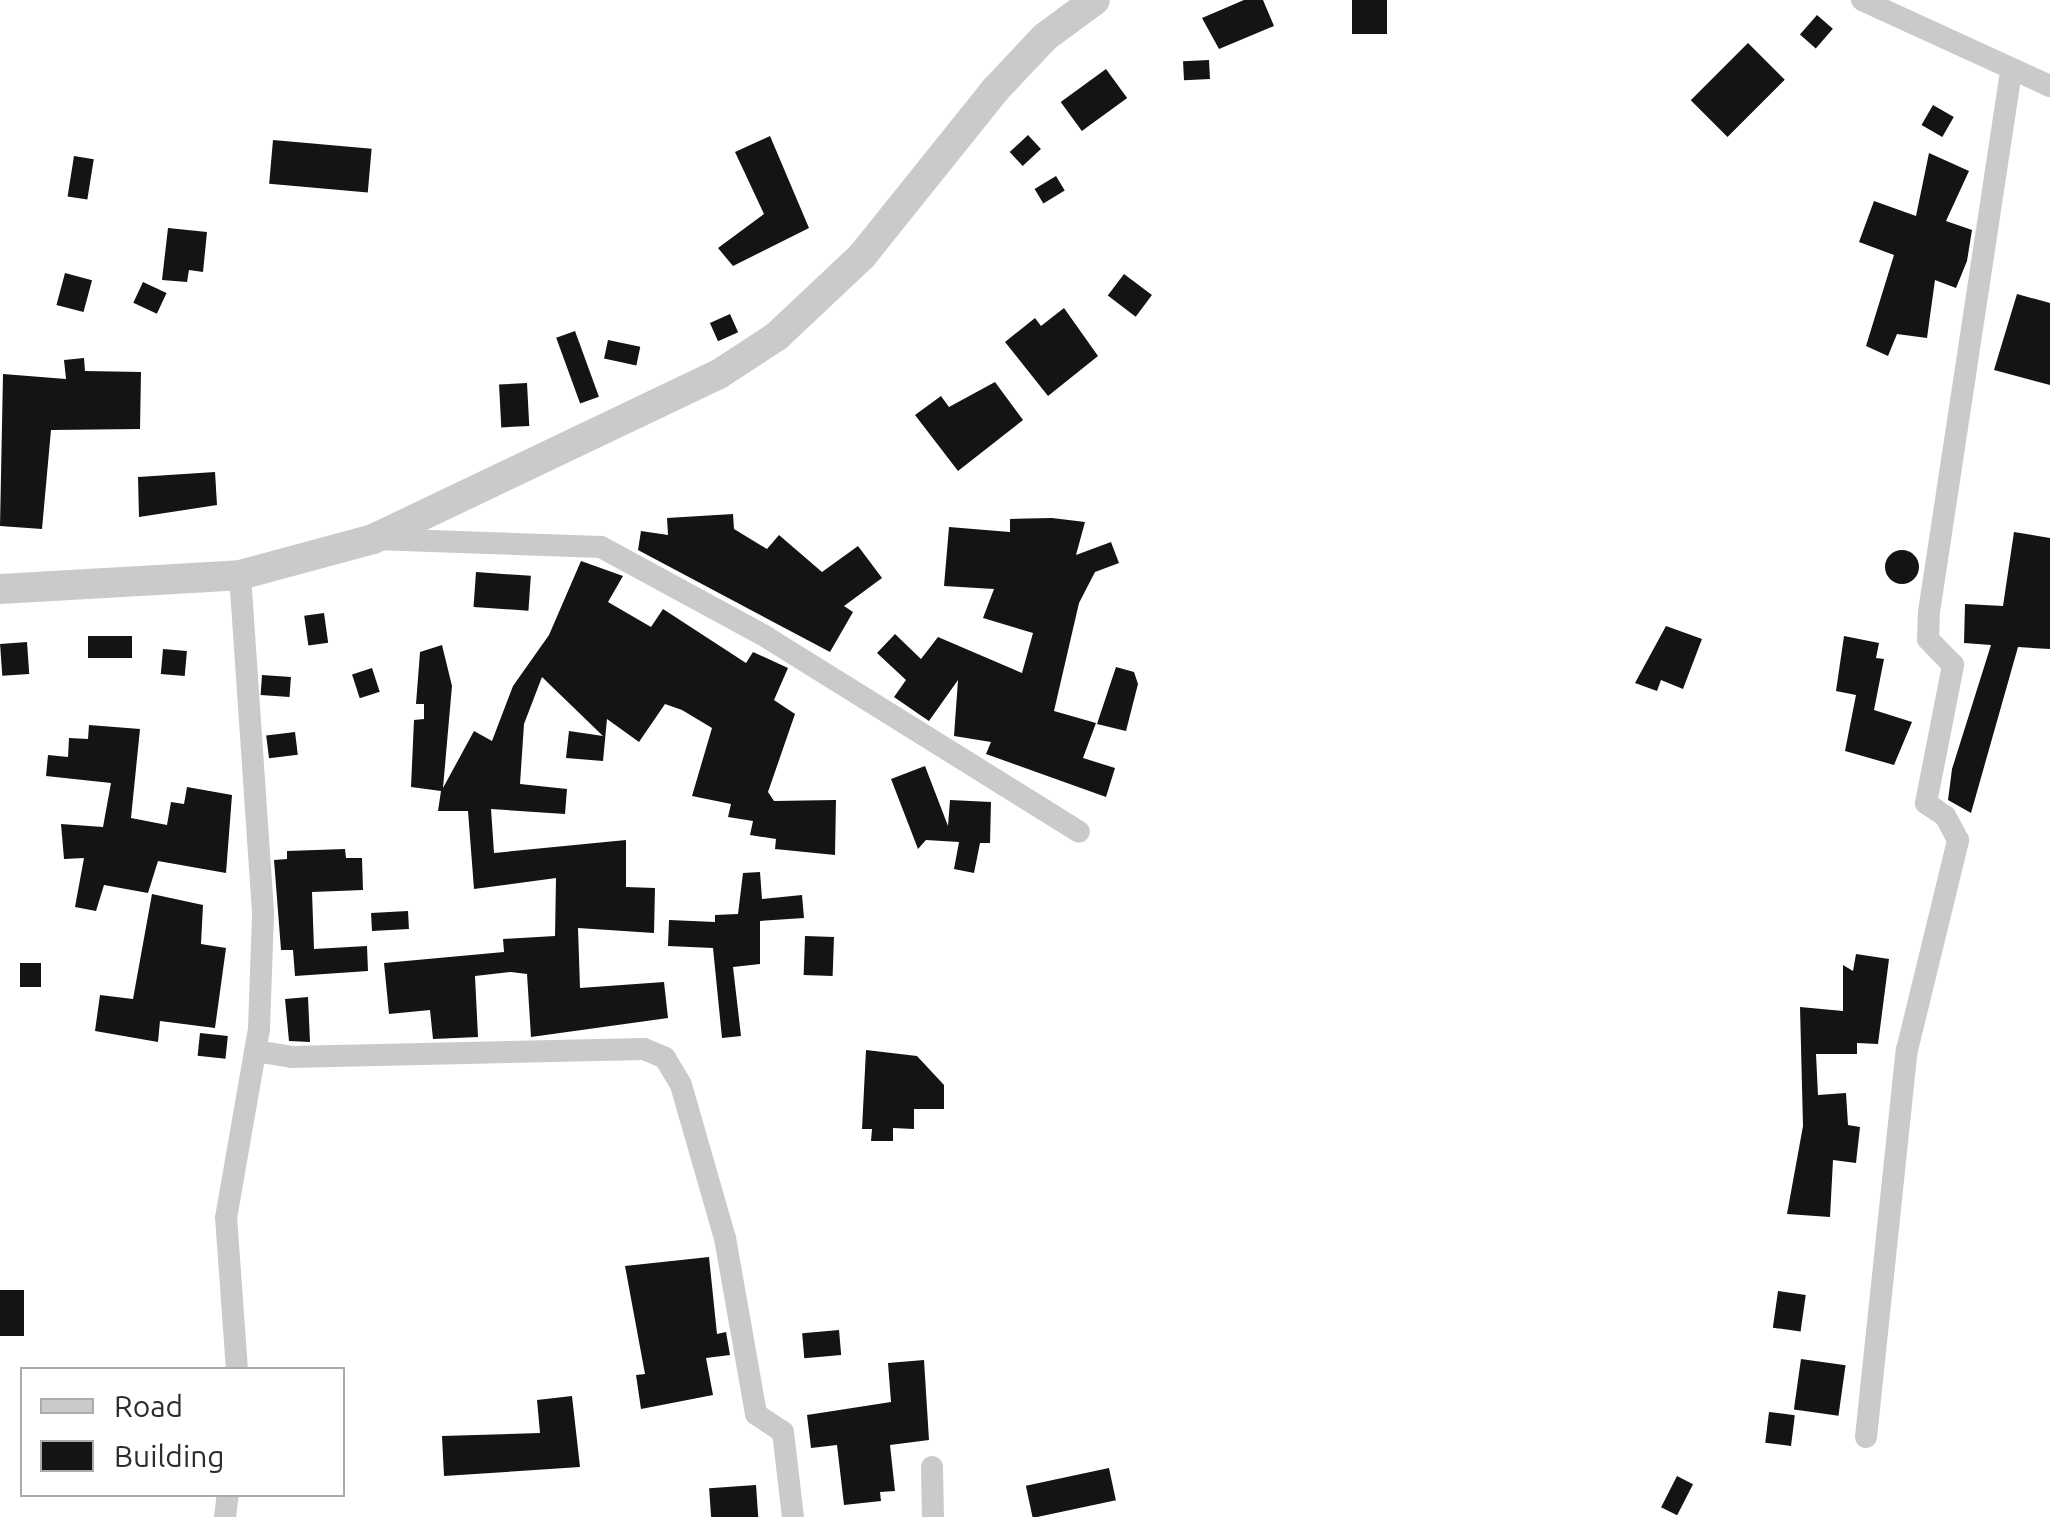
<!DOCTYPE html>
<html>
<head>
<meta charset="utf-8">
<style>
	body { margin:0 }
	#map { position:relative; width:2050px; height:1517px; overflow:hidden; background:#fff; font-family:Ubuntu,sans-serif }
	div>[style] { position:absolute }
	.building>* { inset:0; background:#141414; transform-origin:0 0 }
	.round { border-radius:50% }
	.minor>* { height:22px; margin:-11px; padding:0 11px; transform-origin:11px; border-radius:11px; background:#cacaca }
	.tertiary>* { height:30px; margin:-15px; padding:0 15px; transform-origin:15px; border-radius:15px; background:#cacaca }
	span { translate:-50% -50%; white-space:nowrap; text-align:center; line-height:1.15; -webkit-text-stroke:10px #fff; paint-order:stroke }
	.legend { position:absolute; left:20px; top:1367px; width:325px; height:130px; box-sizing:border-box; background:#fff; border:2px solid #ababab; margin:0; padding:12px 18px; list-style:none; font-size:30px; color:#2d2d2d }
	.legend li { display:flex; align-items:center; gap:20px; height:50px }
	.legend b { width:50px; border:2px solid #ababab }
</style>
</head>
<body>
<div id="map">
	<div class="building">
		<i style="clip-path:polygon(1244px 0,1263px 0,1274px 26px,1219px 49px,1202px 18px)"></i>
		<i style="left:1352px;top:0;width:35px;height:34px"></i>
		<i style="left:1817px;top:15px;width:21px;height:26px;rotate:41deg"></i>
		<i style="left:1748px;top:43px;width:52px;height:81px;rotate:45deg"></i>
		<i style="left:1209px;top:60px;width:19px;height:26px;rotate:87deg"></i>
		<i style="left:1106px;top:69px;width:36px;height:56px;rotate:54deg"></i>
		<i style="left:1933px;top:105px;width:24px;height:23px;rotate:30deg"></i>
		<i style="left:1028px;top:135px;width:19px;height:25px;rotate:47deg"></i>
		<i style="clip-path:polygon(770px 136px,809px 228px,733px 266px,718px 248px,764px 214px,735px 152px)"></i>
		<i style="left:273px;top:140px;width:99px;height:44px;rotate:5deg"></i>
		<i style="clip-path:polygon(1929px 153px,1969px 171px,1946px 221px,1972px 230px,1967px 261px,1956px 288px,1935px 280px,1927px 338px,1897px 334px,1888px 356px,1866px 346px,1894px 255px,1859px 242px,1874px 201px,1916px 216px)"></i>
		<i style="left:74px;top:156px;width:20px;height:41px;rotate:9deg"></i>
		<i style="left:1056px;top:176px;width:17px;height:25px;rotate:59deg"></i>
		<i style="clip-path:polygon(168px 228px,207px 232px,203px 272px,189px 270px,187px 282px,162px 280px)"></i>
		<i style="left:65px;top:273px;width:28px;height:33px;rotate:15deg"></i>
		<i style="left:1124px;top:274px;width:35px;height:27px;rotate:37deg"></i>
		<i style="left:143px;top:282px;width:26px;height:23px;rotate:25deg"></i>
		<i style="clip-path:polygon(2017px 294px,2050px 303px,2050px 385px,1994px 370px)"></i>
		<i style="clip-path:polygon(1064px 308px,1098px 356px,1048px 396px,1005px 342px,1035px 318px,1041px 326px)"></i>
		<i style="left:730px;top:314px;width:20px;height:22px;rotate:66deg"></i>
		<i style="left:575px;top:331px;width:70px;height:20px;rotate:70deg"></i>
		<i style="left:608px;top:340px;width:33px;height:19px;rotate:12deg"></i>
		<i style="clip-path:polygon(84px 358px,85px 371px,141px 372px,140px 429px,51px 430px,42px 529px,0 526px,3px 374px,66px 379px,64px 360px)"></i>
		<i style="clip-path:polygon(995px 382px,1023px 420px,958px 471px,915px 415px,941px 396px,949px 407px)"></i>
		<i style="left:527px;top:383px;width:43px;height:28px;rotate:87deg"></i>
		<i style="clip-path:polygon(215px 472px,217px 505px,139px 517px,138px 477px)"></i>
		<i style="clip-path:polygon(733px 514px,734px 529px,767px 549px,779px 535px,822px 572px,858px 546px,882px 578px,844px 606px,853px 612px,830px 652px,638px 550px,641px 531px,668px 535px,667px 518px)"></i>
		<i style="clip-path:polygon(1052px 518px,1085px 522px,1076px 555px,1111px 542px,1119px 563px,1095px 572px,1079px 603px,1054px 711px,1096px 723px,1083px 758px,1115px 768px,1106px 797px,986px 754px,991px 742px,954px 736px,958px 680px,929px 721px,923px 717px,894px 697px,906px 680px,877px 653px,895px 634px,921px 659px,938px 637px,1022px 673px,1033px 633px,983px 618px,994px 589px,944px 586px,949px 527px,1010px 532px,1010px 519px)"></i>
		<i style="clip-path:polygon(2014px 532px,2050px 538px,2050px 649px,2018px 647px,1971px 813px,1948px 800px,1952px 769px,1991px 645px,1964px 643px,1965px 604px,2003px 606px)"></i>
		<i class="round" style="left:1885px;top:550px;width:34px;height:34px"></i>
		<i style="clip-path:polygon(581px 561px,623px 576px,608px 602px,651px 627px,663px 609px,746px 663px,753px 652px,788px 668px,774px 700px,795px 714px,768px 792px,774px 801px,836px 800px,835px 855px,775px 849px,776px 839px,750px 835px,753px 821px,728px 817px,731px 804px,692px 796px,712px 728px,682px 710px,665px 704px,639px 742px,607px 719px,603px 761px,566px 758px,569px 731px,603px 736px,542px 677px,524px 724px,520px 784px,567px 789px,565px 814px,491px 809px,494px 853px,626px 840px,626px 887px,655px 888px,654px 933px,578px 928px,580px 988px,664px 982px,668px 1018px,531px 1037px,527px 974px,511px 972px,475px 976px,478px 1037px,433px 1039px,430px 1010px,389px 1014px,384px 963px,504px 952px,503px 939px,555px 936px,556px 878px,474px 889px,468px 811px,438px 811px,441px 791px,411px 787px,414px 720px,424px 719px,424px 704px,416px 704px,420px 652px,442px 645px,452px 686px,443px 788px,474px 731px,492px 741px,513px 686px,549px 635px)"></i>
		<i style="left:476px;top:572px;width:55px;height:35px;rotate:4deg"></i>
		<i style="left:324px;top:613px;width:30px;height:20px;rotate:82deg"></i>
		<i style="clip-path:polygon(1666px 626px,1702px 639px,1683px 689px,1661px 680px,1657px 691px,1635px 683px)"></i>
		<i style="left:132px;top:636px;width:22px;height:44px;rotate:90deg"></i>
		<i style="clip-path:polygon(1844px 636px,1879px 643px,1876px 658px,1884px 659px,1874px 710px,1912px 722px,1894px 765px,1845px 751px,1856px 695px,1836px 691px)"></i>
		<i style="left:27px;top:642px;width:32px;height:27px;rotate:86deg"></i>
		<i style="left:163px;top:649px;width:24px;height:25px;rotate:5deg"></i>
		<i style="clip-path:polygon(1116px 667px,1134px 672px,1138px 684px,1126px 731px,1097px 724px)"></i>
		<i style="left:372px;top:668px;width:25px;height:21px;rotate:72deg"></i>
		<i style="left:262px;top:675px;width:29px;height:20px;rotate:4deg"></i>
		<i style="clip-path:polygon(89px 725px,140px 729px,131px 818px,167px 825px,171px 802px,184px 804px,187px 787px,232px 795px,226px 873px,158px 861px,148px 893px,104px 885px,96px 911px,75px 907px,84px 858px,64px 859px,61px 824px,103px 827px,111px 783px,46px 776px,48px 755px,68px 757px,69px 738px,88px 739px)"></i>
		<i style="left:295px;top:732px;width:23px;height:29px;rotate:83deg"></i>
		<i style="clip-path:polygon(925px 766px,948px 826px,950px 800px,991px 802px,990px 843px,980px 843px,974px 873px,954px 869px,959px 842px,926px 840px,918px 849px,891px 779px)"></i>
		<i style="clip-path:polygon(345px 849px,346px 858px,362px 858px,363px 890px,312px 892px,314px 949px,367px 946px,368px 971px,295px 976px,293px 950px,281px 950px,274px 860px,287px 859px,287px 851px)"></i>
		<i style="clip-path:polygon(760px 872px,762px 899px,802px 895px,804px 918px,760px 921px,760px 964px,733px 967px,741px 1036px,722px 1038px,713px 948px,668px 946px,669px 920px,715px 922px,715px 915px,738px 914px,743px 873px)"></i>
		<i style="clip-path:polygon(152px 894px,203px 905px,201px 944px,226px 948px,215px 1028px,160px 1021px,158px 1042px,95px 1031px,100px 995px,133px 999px)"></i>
		<i style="left:408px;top:911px;width:18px;height:37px;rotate:87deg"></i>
		<i style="left:805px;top:936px;width:29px;height:39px;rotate:2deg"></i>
		<i style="clip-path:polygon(1856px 954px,1889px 959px,1878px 1044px,1857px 1043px,1857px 1054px,1816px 1054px,1818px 1095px,1846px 1093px,1848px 1125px,1860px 1127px,1856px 1163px,1833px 1160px,1830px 1217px,1787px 1214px,1803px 1126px,1800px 1007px,1843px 1011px,1843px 965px,1853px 971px)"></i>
		<i style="left:20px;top:963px;width:21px;height:24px"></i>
		<i style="clip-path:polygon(308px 997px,310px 1042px,289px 1041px,285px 999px)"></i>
		<i style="left:200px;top:1033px;width:28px;height:23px;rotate:6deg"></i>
		<i style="clip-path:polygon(866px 1050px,917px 1056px,944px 1085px,944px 1109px,914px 1109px,914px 1129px,893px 1128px,893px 1141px,871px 1141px,872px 1129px,862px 1129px)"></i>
		<i style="clip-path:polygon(709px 1257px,717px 1334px,726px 1332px,730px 1355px,706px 1358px,713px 1395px,641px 1409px,636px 1375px,645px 1374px,625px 1266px)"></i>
		<i style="left:0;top:1290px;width:24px;height:46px"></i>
		<i style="left:1778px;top:1291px;width:28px;height:37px;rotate:8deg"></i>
		<i style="left:839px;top:1330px;width:25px;height:37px;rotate:85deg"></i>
		<i style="left:1801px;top:1359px;width:45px;height:51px;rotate:8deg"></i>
		<i style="clip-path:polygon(924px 1360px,929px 1440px,890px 1445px,895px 1491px,880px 1492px,881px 1501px,844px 1505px,837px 1445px,811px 1448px,807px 1415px,891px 1402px,888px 1363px)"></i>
		<i style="clip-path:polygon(572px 1396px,580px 1467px,444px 1476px,442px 1436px,540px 1433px,537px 1400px)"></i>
		<i style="left:1769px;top:1412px;width:26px;height:31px;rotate:7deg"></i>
		<i style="left:1109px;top:1468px;width:33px;height:85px;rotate:78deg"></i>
		<i style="left:1677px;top:1476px;width:18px;height:35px;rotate:27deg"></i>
		<i style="left:756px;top:1485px;width:32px;height:47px;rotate:86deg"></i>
	</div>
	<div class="minor">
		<i style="left:1862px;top:0;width:207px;rotate:24.6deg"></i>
		<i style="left:373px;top:539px;width:228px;rotate:2deg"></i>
		<i style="left:601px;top:547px;width:184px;rotate:28.5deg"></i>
		<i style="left:763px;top:635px;width:372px;rotate:31.9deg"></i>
		<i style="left:255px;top:1051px;width:36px;rotate:9deg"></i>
		<i style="left:291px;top:1057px;width:353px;rotate:-1.3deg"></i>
		<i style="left:644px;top:1049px;width:23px;rotate:23deg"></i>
		<i style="left:665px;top:1058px;width:31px;rotate:59deg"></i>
		<i style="left:681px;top:1085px;width:159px;rotate:74deg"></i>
		<i style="left:725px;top:1238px;width:179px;rotate:80deg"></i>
		<i style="left:756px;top:1414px;width:32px;rotate:34deg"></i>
		<i style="left:783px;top:1432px;width:86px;rotate:83.3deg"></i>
		<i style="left:237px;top:1370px;width:152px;rotate:-94.1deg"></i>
		<i style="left:226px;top:1218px;width:192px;rotate:-80.1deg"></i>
		<i style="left:259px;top:1029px;width:117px;rotate:-88deg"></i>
		<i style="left:263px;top:912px;width:338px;rotate:-93.9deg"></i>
		<i style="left:1866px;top:1437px;width:389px;rotate:-84deg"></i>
		<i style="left:1907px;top:1050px;width:216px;rotate:-76.3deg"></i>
		<i style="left:1958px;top:840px;width:27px;rotate:-118deg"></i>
		<i style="left:1945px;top:816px;width:23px;rotate:-146deg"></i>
		<i style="left:1926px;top:803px;width:141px;rotate:-78.9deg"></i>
		<i style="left:1953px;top:665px;width:36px;rotate:-134deg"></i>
		<i style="left:1928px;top:639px;width:27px;rotate:-88deg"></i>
		<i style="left:1929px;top:612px;width:546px;rotate:-81.37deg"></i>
		<i style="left:932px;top:1467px;width:50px;rotate:88.9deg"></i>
		<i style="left:225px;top:1517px;width:23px;rotate:-83deg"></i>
	</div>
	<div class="tertiary">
		<i style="left:0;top:589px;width:240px;rotate:-3.3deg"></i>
		<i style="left:240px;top:575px;width:138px;rotate:-15.1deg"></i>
		<i style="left:373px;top:539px;width:383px;rotate:-25.5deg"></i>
		<i style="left:719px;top:374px;width:69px;rotate:-33.2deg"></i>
		<i style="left:777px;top:336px;width:117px;rotate:-43.3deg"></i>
		<i style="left:862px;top:256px;width:213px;rotate:-51.3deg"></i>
		<i style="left:995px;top:90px;width:73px;rotate:-46.7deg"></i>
		<i style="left:1045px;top:37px;width:62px;rotate:-36.5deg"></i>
	</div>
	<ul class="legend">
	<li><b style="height:12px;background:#cacaca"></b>Road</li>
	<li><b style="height:28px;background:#141414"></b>Building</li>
	</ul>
</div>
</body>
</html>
